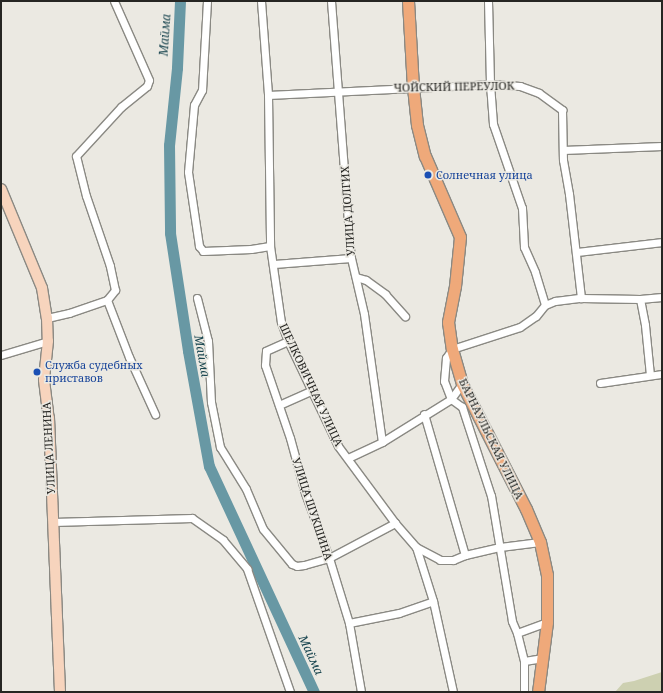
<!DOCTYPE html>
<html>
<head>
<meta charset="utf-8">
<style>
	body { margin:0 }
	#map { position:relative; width:663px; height:693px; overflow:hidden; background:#ebe9e2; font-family:"Noto Serif",serif }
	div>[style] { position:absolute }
	.green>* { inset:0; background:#cdd0b1 }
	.river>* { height:11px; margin:-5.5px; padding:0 5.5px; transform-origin:5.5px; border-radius:5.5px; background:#6898a4 }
	.roads { filter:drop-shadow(1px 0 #8a8983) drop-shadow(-1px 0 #8a8983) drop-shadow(0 1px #8a8983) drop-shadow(0 -1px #8a8983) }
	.street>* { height:7px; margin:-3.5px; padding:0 3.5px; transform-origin:3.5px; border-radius:3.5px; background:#fff }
	.secondary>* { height:10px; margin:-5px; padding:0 5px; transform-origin:5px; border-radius:5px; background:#f7d4bd }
	.primary>* { height:11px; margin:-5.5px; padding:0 5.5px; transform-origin:5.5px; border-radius:5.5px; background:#efa97a }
	.dots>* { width:11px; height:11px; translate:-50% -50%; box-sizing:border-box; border:2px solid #ebe9e2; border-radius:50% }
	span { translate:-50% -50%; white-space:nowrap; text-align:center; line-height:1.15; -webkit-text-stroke:3px #ebe9e2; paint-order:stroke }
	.street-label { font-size:11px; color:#262623 }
	.transit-label { font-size:11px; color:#164399 }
	.left { translate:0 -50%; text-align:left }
	.water-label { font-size:12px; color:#1a4650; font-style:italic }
	.frame { position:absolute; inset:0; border:2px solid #262623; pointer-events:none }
</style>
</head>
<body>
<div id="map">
	<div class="green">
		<i style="clip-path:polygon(662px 672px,662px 692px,615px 692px,623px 683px,634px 681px)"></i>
	</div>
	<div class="river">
		<i style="left:180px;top:1px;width:67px;rotate:92.6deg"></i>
		<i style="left:177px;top:68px;width:77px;rotate:95.9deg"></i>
		<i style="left:169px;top:145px;width:88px;rotate:89.3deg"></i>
		<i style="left:170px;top:233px;width:119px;rotate:81.3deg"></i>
		<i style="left:188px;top:351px;width:117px;rotate:79.7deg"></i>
		<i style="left:209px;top:466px;width:249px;rotate:65.1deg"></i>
	</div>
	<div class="roads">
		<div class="street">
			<i style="left:207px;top:1px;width:89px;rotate:93.2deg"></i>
			<i style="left:202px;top:90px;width:17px;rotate:118deg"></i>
			<i style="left:194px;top:105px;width:67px;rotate:95.1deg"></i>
			<i style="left:188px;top:172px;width:75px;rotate:81.5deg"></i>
			<i style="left:199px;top:246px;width:6px;rotate:51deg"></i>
			<i style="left:203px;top:251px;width:48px;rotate:-2.4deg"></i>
			<i style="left:251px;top:249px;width:19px;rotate:-9deg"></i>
			<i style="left:261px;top:1px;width:94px;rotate:85.7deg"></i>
			<i style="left:268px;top:95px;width:151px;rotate:89.2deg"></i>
			<i style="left:270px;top:246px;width:77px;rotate:81.8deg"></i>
			<i style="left:281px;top:322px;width:20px;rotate:70deg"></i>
			<i style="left:288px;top:341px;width:116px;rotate:64.5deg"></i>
			<i style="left:338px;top:446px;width:96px;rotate:53.5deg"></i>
			<i style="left:395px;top:523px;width:32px;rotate:49deg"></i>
			<i style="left:416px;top:547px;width:57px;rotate:72.5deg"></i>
			<i style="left:433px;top:601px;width:93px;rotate:77.6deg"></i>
			<i style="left:331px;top:1px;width:258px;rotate:85.6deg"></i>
			<i style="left:351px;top:258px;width:57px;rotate:76.9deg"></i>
			<i style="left:364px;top:314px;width:129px;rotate:82deg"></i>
			<i style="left:488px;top:1px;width:83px;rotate:88.6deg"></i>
			<i style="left:490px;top:84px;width:40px;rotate:85.7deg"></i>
			<i style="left:493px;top:124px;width:89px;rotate:71deg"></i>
			<i style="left:522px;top:208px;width:39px;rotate:87deg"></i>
			<i style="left:524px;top:247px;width:27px;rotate:66deg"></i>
			<i style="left:535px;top:272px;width:34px;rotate:73deg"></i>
			<i style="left:268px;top:95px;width:222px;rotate:-2.8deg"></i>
			<i style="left:490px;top:84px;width:30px;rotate:4deg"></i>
			<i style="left:520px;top:86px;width:20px;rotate:20deg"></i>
			<i style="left:539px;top:93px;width:29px;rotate:36deg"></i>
			<i style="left:562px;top:110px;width:50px;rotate:88.9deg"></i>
			<i style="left:563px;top:160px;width:35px;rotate:80deg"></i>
			<i style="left:569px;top:194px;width:105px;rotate:83.4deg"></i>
			<i style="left:563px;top:150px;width:99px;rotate:-2.3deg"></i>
			<i style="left:577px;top:252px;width:86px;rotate:-6.7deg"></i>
			<i style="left:274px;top:264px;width:77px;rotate:-4.5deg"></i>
			<i style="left:356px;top:277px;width:10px;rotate:17deg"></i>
			<i style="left:366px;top:280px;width:24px;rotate:36deg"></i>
			<i style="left:385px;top:294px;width:30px;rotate:48deg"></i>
			<i style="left:197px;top:298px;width:44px;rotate:75.7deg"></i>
			<i style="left:208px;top:341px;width:61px;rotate:87.2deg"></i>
			<i style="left:211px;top:402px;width:46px;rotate:78.7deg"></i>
			<i style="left:220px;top:447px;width:49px;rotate:58.2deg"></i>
			<i style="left:246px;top:489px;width:43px;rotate:67deg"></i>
			<i style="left:263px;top:529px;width:45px;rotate:50.4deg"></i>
			<i style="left:292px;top:564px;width:5px;rotate:22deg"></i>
			<i style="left:297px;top:566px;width:7px;rotate:-8deg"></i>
			<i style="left:304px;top:565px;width:26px;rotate:-16deg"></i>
			<i style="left:329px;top:558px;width:75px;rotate:-27.9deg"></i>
			<i style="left:640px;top:299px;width:26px;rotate:79deg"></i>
			<i style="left:645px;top:325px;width:50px;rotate:84.3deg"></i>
			<i style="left:107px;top:300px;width:61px;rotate:68.9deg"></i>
			<i style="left:129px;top:357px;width:63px;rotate:65.5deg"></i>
			<i style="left:47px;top:318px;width:23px;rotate:-13deg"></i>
			<i style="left:69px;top:313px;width:40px;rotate:-18.9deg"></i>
			<i style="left:107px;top:300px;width:13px;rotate:-51deg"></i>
			<i style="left:115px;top:290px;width:25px;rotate:-102deg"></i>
			<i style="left:110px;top:266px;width:74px;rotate:-108.9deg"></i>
			<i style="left:86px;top:196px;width:41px;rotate:-104deg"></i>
			<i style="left:76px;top:156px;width:67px;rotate:-47.4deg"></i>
			<i style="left:121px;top:107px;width:33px;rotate:-39deg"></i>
			<i style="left:147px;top:86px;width:6px;rotate:-72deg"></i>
			<i style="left:149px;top:80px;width:86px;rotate:-113.9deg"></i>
			<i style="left:288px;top:341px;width:24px;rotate:156deg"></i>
			<i style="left:266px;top:351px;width:14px;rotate:94deg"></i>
			<i style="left:265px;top:365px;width:77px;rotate:71.1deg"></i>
			<i style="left:290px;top:438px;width:57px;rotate:74.7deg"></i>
			<i style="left:305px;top:493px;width:69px;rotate:69.7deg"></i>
			<i style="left:329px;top:558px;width:68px;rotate:72.9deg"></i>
			<i style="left:349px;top:623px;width:70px;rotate:80.1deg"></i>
			<i style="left:1px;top:355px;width:49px;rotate:-16.6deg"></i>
			<i style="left:600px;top:383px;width:63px;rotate:-8.3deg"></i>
			<i style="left:279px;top:405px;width:37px;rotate:-24deg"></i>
			<i style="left:424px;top:414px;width:147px;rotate:73.8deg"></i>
			<i style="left:348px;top:458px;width:38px;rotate:-25deg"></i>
			<i style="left:382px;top:442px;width:81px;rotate:-31.9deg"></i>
			<i style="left:451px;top:399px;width:19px;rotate:-54deg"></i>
			<i style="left:53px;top:522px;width:139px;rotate:-1.6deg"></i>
			<i style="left:192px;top:518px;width:38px;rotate:35deg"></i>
			<i style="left:223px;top:540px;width:38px;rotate:50deg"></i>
			<i style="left:247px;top:569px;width:130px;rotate:70.7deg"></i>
			<i style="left:416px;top:547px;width:27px;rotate:28deg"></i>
			<i style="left:440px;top:560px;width:13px"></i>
			<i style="left:453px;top:560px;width:13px;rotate:-23deg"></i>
			<i style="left:465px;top:555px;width:36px;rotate:-13deg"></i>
			<i style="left:500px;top:547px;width:40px;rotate:-7.1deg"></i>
			<i style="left:349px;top:623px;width:51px;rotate:-11.3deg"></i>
			<i style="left:399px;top:613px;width:36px;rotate:-19deg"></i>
			<i style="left:517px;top:633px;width:32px;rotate:-20deg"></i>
			<i style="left:543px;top:658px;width:19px;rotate:171deg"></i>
			<i style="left:524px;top:661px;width:29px;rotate:-104deg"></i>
			<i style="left:517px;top:633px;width:13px;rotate:-113deg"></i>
			<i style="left:512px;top:621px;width:127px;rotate:-99.5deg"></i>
			<i style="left:491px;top:496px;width:94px;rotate:-108deg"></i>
			<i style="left:462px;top:407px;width:14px;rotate:-144deg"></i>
			<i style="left:451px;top:399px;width:19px;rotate:-111deg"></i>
			<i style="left:444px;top:381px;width:23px;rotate:-85deg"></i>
			<i style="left:446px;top:358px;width:11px;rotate:-56deg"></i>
			<i style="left:452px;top:349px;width:71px;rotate:-17.9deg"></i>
			<i style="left:520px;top:327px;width:19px;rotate:-35deg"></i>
			<i style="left:536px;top:316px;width:14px;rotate:-51deg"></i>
			<i style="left:545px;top:305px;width:11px;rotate:-22deg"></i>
			<i style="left:555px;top:301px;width:26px;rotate:-7deg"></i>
			<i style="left:581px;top:298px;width:59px;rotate:1deg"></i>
			<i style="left:640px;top:299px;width:22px;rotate:-5deg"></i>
			<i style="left:524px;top:661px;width:31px;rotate:90deg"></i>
		</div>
		<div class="secondary">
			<i style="left:1px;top:189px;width:107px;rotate:67.5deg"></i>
			<i style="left:42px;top:288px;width:30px;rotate:81deg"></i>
			<i style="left:47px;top:318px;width:23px;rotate:88deg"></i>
			<i style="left:48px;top:341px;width:39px;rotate:96deg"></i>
			<i style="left:44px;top:380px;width:38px;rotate:83deg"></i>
			<i style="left:49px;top:418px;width:274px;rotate:87.7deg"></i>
		</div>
		<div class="primary">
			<i style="left:408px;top:1px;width:86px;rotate:86.7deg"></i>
			<i style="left:413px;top:87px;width:38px;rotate:84deg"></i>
			<i style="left:417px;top:125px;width:32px;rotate:76deg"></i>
			<i style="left:425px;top:156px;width:88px;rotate:66.6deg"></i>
			<i style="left:460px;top:237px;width:49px;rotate:95.8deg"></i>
			<i style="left:455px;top:286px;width:37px;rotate:101deg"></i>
			<i style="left:448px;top:322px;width:27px;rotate:82deg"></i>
			<i style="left:452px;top:349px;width:36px;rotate:74deg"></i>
			<i style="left:462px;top:384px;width:140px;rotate:62.9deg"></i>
			<i style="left:526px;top:509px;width:36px;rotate:67deg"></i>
			<i style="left:540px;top:542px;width:34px;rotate:78deg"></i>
			<i style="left:547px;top:575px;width:47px;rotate:90deg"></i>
			<i style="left:547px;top:622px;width:71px;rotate:97.3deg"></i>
		</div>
	</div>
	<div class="dots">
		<i style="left:428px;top:175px;background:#1a4fb4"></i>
		<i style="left:37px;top:372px;background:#1a4fb4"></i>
	</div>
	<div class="street-label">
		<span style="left:454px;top:87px;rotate:-1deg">ЧОЙСКИЙ ПЕРЕУЛОК</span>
		<span style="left:348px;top:211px;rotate:-94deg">УЛИЦА ДОЛГИХ</span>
		<span style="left:311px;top:385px;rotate:65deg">ШЕЛКОВИЧНАЯ УЛИЦА</span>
		<span style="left:491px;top:439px;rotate:64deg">БАРНАУЛЬСКАЯ УЛИЦА</span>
		<span style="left:49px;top:448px;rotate:-93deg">УЛИЦА ЛЕНИНА</span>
		<span style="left:312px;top:509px;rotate:72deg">УЛИЦА ШУКШИНА</span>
	</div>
	<div class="transit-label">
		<span class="left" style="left:436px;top:175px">Солнечная улица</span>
		<span class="left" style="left:45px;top:372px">Служба судебных<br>приставов</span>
	</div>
	<div class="water-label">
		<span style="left:165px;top:35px;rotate:-86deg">Майма</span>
		<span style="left:202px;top:356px;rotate:80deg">Майма</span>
		<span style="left:311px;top:655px;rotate:65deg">Майма</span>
	</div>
	<div class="frame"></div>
</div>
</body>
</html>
